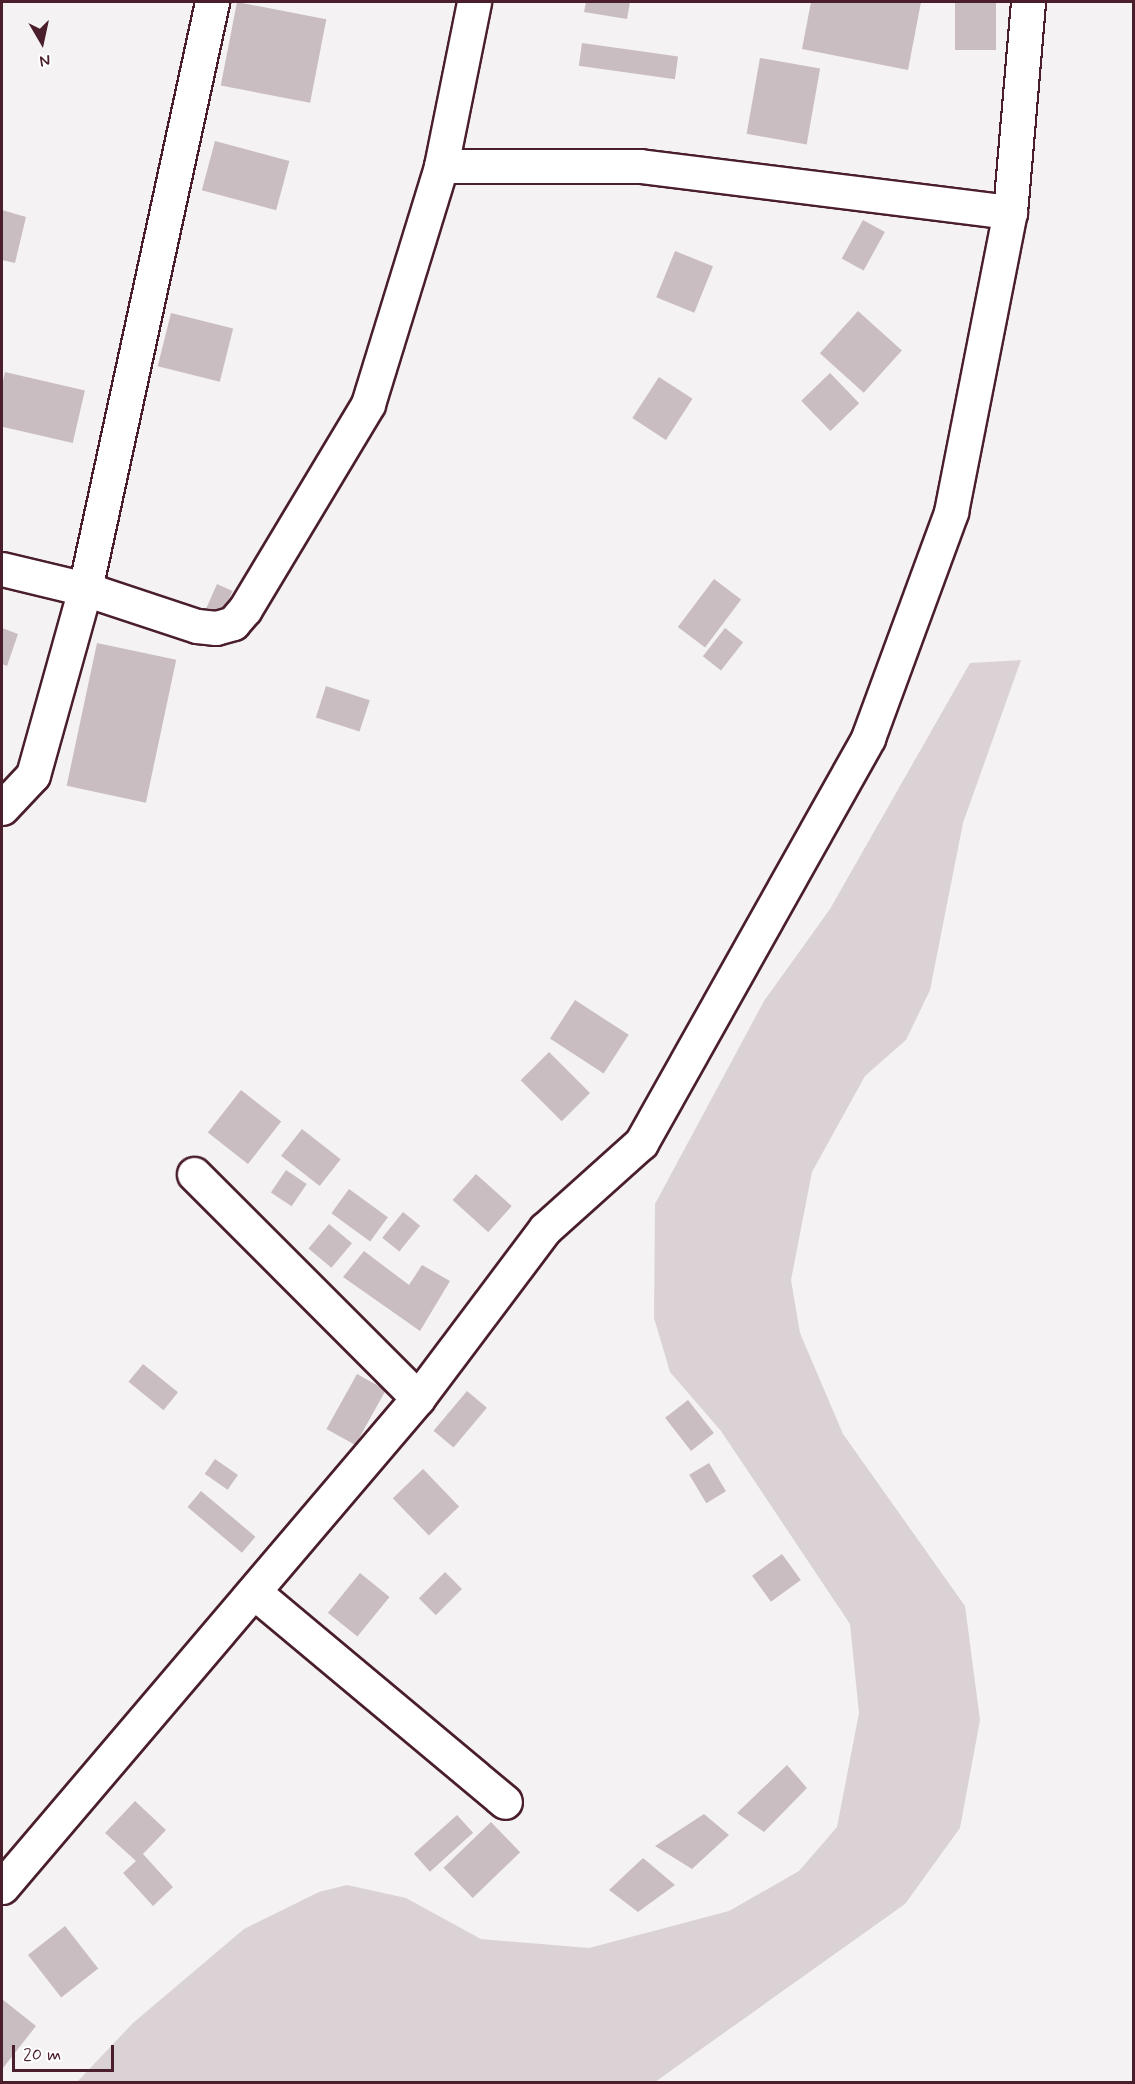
<!DOCTYPE html>
<html>
<head>
<meta charset="utf-8">
<style>
	body { margin:0 }
	#map { position:relative; width:1135px; height:2084px; overflow:hidden; background:#f4f2f2; font-family:Mynerve,sans-serif }
	div>[style] { position:absolute }
	.green>* { inset:0; background:#dbd2d5 }
	.building>* { inset:0; background:#cabdc1; transform-origin:0 0 }
	.roads { filter:drop-shadow(2px 0 #4a1f2b) drop-shadow(-2px 0 #4a1f2b) drop-shadow(0 2px #4a1f2b) drop-shadow(0 -2px #4a1f2b) }
	.minor>* { height:33px; margin:-16.5px; padding:0 16.5px; transform-origin:16.5px; border-radius:16.5px; background:#fff }
	span { translate:-50% -50%; white-space:nowrap; text-align:center; line-height:1.15; -webkit-text-stroke:4.5px #fff; paint-order:stroke }
	.frame { position:absolute; inset:0; border:3px solid #4a1f2b; pointer-events:none }
	.north { position:absolute; left:12px; top:12px; width:60px; height:60px; -webkit-text-stroke:4px #fff; paint-order:stroke; rotate:171deg; font-size:16px; font-weight:700; line-height:24px; text-align:center; color:#4a1f2b }
	.north::after { content:''; display:block; margin:auto; width:21px; height:27px; background:#4a1f2b; clip-path:polygon(50% 0,100% 100%,50% 72%,0 100%) }
	.scale { position:absolute; left:12px; top:2045px; width:102px; height:27px; box-sizing:border-box; border:3px solid #4a1f2b; border-top:0; padding-left:8px; font-size:18px; line-height:21px; white-space:nowrap; color:#4a1f2b; -webkit-text-stroke:4px #fff; paint-order:stroke }
</style>
</head>
<body>
<div id="map">
	<div class="green">
		<i style="clip-path:polygon(1021px 660px,963px 823px,930px 990px,906px 1040px,865px 1076px,812px 1172px,791px 1280px,800px 1333px,843px 1434px,965px 1606px,980px 1720px,960px 1828px,905px 1904px,655px 2082px,77px 2082px,133px 2023px,244px 1929px,319px 1892px,347px 1885px,406px 1898px,481px 1939px,589px 1948px,729px 1911px,799px 1871px,837px 1827px,859px 1713px,850px 1624px,721px 1431px,670px 1372px,654px 1318px,655px 1204px,764px 1001px,830px 909px,970px 663px)"></i>
	</div>
	<div class="building">
		<i style="left:237px;top:2px;width:91px;height:85px;rotate:11deg"></i>
		<i style="clip-path:polygon(586px 2px,630px 2px,627px 19px,584px 12px)"></i>
		<i style="clip-path:polygon(811px 2px,921px 2px,908px 70px,802px 49px)"></i>
		<i style="left:955px;top:2px;width:41px;height:48px"></i>
		<i style="left:582px;top:43px;width:97px;height:23px;rotate:8deg"></i>
		<i style="left:760px;top:58px;width:61px;height:77px;rotate:10deg"></i>
		<i style="left:215px;top:141px;width:77px;height:51px;rotate:15deg"></i>
		<i style="clip-path:polygon(2px 210px,26px 217px,15px 263px,2px 260px)"></i>
		<i style="left:863px;top:220px;width:25px;height:44px;rotate:29deg"></i>
		<i style="left:675px;top:251px;width:41px;height:50px;rotate:22deg"></i>
		<i style="left:858px;top:311px;width:59px;height:57px;rotate:42deg"></i>
		<i style="left:171px;top:313px;width:64px;height:55px;rotate:14deg"></i>
		<i style="left:5px;top:372px;width:82px;height:54px;rotate:13deg"></i>
		<i style="left:830px;top:373px;width:42px;height:40px;rotate:46deg"></i>
		<i style="left:659px;top:377px;width:40px;height:49px;rotate:33deg"></i>
		<i style="left:714px;top:579px;width:34px;height:60px;rotate:37deg"></i>
		<i style="left:217px;top:584px;width:17px;height:30px;rotate:24deg"></i>
		<i style="clip-path:polygon(2px 628px,18px 634px,7px 666px,2px 664px)"></i>
		<i style="left:725px;top:628px;width:23px;height:36px;rotate:38deg"></i>
		<i style="left:97px;top:643px;width:81px;height:146px;rotate:12deg"></i>
		<i style="left:326px;top:686px;width:46px;height:33px;rotate:18deg"></i>
		<i style="left:575px;top:1000px;width:64px;height:46px;rotate:33deg"></i>
		<i style="left:549px;top:1052px;width:58px;height:40px;rotate:45deg"></i>
		<i style="left:241px;top:1090px;width:51px;height:54px;rotate:38deg"></i>
		<i style="left:302px;top:1129px;width:49px;height:34px;rotate:38deg"></i>
		<i style="left:286px;top:1170px;width:25px;height:27px;rotate:34deg"></i>
		<i style="left:476px;top:1174px;width:48px;height:35px;rotate:42deg"></i>
		<i style="left:349px;top:1189px;width:48px;height:30px;rotate:36deg"></i>
		<i style="left:403px;top:1212px;width:22px;height:33px;rotate:39deg"></i>
		<i style="left:329px;top:1224px;width:30px;height:32px;rotate:40deg"></i>
		<i style="clip-path:polygon(364px 1251px,409px 1285px,422px 1265px,450px 1281px,420px 1331px,343px 1277px)"></i>
		<i style="left:143px;top:1364px;width:45px;height:23px;rotate:39deg"></i>
		<i style="left:357px;top:1374px;width:33px;height:63px;rotate:29deg"></i>
		<i style="left:467px;top:1391px;width:26px;height:52px;rotate:40deg"></i>
		<i style="left:688px;top:1400px;width:42px;height:29px;rotate:52deg"></i>
		<i style="left:215px;top:1459px;width:28px;height:18px;rotate:35deg"></i>
		<i style="left:709px;top:1463px;width:33px;height:23px;rotate:59deg"></i>
		<i style="left:423px;top:1469px;width:52px;height:42px;rotate:46deg"></i>
		<i style="left:201px;top:1491px;width:71px;height:21px;rotate:40deg"></i>
		<i style="left:782px;top:1554px;width:32px;height:37px;rotate:54deg"></i>
		<i style="left:445px;top:1572px;width:24px;height:37px;rotate:45deg"></i>
		<i style="left:360px;top:1573px;width:38px;height:51px;rotate:39deg"></i>
		<i style="clip-path:polygon(787px 1765px,807px 1788px,764px 1832px,737px 1813px)"></i>
		<i style="clip-path:polygon(135px 1801px,166px 1830px,143px 1854px,173px 1887px,153px 1906px,123px 1873px,136px 1861px,105px 1833px)"></i>
		<i style="clip-path:polygon(704px 1814px,729px 1835px,692px 1869px,655px 1846px)"></i>
		<i style="left:457px;top:1815px;width:24px;height:58px;rotate:48deg"></i>
		<i style="left:491px;top:1822px;width:42px;height:66px;rotate:46deg"></i>
		<i style="clip-path:polygon(643px 1858px,675px 1885px,638px 1912px,609px 1890px)"></i>
		<i style="left:65px;top:1926px;width:54px;height:47px;rotate:52deg"></i>
		<i style="clip-path:polygon(2px 1999px,36px 2026px,3px 2068px,2px 2067px)"></i>
	</div>
	<div class="roads">
		<div class="minor">
			<i style="left:441px;top:166px;width:199px"></i>
			<i style="left:640px;top:166px;width:373px;rotate:7.1deg"></i>
			<i style="left:2px;top:569px;width:85px;rotate:13.5deg"></i>
			<i style="left:85px;top:589px;width:118px;rotate:18.3deg"></i>
			<i style="left:197px;top:626px;width:19px;rotate:6deg"></i>
			<i style="left:216px;top:628px;width:18px;rotate:-16deg"></i>
			<i style="left:233px;top:623px;width:18px;rotate:-49deg"></i>
			<i style="left:245px;top:609px;width:239px;rotate:-59deg"></i>
			<i style="left:368px;top:404px;width:249px;rotate:-72.9deg"></i>
			<i style="left:441px;top:166px;width:167px;rotate:-78.6deg"></i>
			<i style="left:2px;top:808px;width:45px;rotate:-46.8deg"></i>
			<i style="left:33px;top:775px;width:193px;rotate:-74.4deg"></i>
			<i style="left:85px;top:589px;width:601px;rotate:-77.79deg"></i>
			<i style="left:194px;top:1174px;width:317px;rotate:45deg"></i>
			<i style="left:254px;top:1592px;width:327px;rotate:39.9deg"></i>
			<i style="left:2px;top:1887px;width:642px;rotate:-49.61deg"></i>
			<i style="left:418px;top:1398px;width:211px;rotate:-53.1deg"></i>
			<i style="left:545px;top:1229px;width:129px;rotate:-41.9deg"></i>
			<i style="left:641px;top:1143px;width:464px;rotate:-60.7deg"></i>
			<i style="left:868px;top:738px;width:241px;rotate:-69.8deg"></i>
			<i style="left:951px;top:512px;width:306px;rotate:-78.9deg"></i>
			<i style="left:1010px;top:212px;width:211px;rotate:-85.1deg"></i>
		</div>
	</div>
	<div class="frame"></div>
	<div class="north">N</div>
	<div class="scale">20 m</div>
</div>
</body>
</html>
